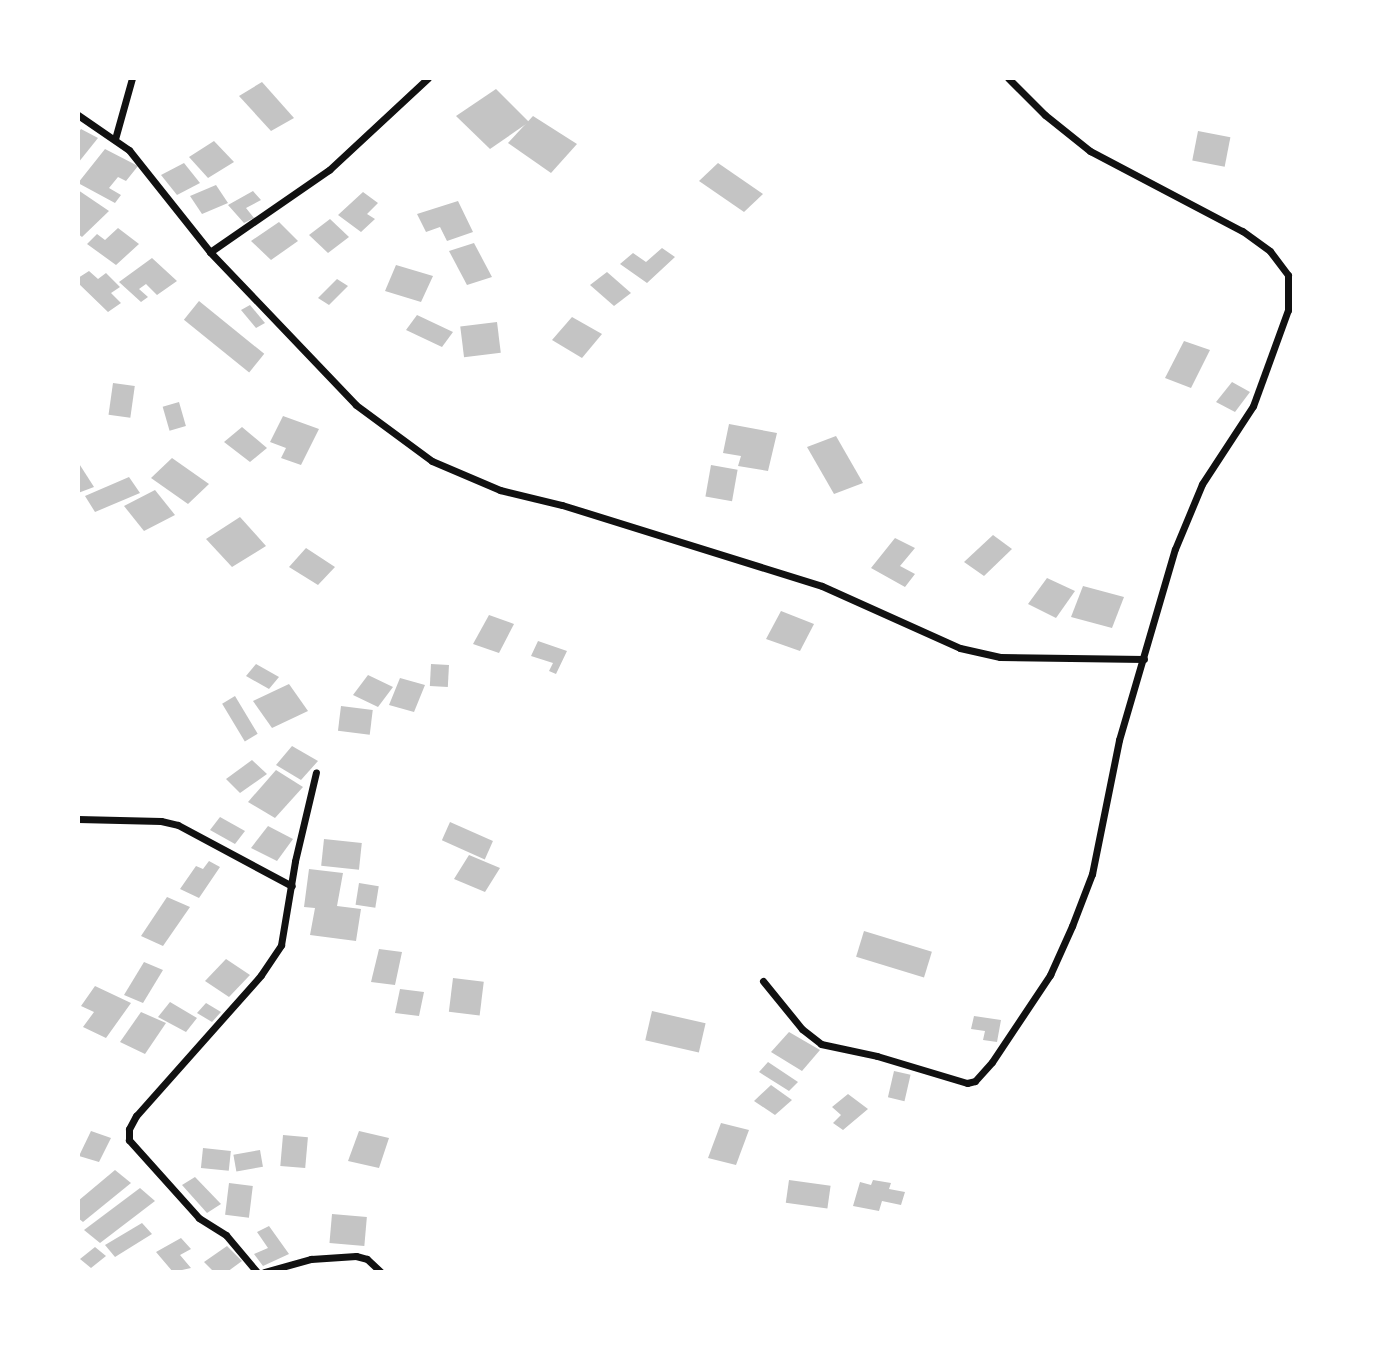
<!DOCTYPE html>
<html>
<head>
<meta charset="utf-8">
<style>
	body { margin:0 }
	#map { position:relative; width:1399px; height:1350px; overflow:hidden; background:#fff; font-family:"Public Sans",sans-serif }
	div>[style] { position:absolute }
	.building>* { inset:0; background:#c4c4c4; transform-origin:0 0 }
	.minor>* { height:7px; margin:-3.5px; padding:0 3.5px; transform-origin:3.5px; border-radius:3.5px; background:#111 }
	span { translate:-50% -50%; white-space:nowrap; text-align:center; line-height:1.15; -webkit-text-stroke:8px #fff; paint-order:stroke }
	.frame { position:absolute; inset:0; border:80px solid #fff; pointer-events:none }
</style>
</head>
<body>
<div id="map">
	<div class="building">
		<i style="clip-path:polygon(262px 82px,294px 118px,271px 131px,239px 96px)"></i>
		<i style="clip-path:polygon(496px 89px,529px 122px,490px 149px,456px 116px)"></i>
		<i style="clip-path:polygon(533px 116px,577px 144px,551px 173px,508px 143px)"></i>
		<i style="clip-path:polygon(81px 129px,98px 138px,78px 163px,78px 133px)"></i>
		<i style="left:1198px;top:131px;width:33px;height:30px;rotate:11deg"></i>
		<i style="clip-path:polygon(214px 141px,234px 162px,208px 178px,189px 157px)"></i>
		<i style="clip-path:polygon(105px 149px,138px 166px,126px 181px,118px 177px,109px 188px,121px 195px,115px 203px,78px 183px)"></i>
		<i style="clip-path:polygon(184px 163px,200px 183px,177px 195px,161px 175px)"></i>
		<i style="clip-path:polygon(718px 163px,763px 194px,744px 212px,699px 181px)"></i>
		<i style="clip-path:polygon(216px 185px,228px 203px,202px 214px,190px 196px)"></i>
		<i style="clip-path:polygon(78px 190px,109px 211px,82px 237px,78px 234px)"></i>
		<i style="clip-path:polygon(253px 191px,261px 200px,246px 208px,254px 218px,244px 223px,228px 205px)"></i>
		<i style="clip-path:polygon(363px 192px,378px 203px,367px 214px,375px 219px,361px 232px,338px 215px)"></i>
		<i style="clip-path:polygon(458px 201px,473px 232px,447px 241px,440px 227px,426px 232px,417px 214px)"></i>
		<i style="clip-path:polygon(330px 219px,349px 237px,328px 253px,309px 235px)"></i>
		<i style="clip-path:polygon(279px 222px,298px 241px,271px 260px,251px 241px)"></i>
		<i style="clip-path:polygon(118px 228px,139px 244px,116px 265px,87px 244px,97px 234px,105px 240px)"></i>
		<i style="clip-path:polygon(474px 243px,492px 277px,467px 285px,449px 251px)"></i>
		<i style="clip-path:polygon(662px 248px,675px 257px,647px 283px,620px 264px,633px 253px,646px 262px)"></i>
		<i style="clip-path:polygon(152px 258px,177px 281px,157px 295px,146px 284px,139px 289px,148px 297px,141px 302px,119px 282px)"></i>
		<i style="clip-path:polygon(396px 265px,433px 276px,421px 302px,385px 291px)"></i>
		<i style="clip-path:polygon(89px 271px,98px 279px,106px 273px,120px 287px,111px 293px,121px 303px,108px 312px,78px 283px,78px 278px)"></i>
		<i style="clip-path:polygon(607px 272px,631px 293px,614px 306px,590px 285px)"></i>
		<i style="clip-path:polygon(337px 279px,348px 286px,329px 305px,318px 298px)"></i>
		<i style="left:199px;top:301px;width:84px;height:24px;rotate:39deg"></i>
		<i style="clip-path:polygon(250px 305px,265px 323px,256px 328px,241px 310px)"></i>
		<i style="clip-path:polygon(417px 315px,453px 332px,442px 347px,406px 330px)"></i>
		<i style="clip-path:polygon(572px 317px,602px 334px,582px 358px,552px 340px)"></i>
		<i style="left:497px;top:322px;width:31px;height:37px;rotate:83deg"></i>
		<i style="clip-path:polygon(1184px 341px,1210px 350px,1191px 388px,1165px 378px)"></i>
		<i style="clip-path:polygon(1232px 382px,1250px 392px,1235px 412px,1216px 402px)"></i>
		<i style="left:113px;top:383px;width:22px;height:32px;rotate:8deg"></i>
		<i style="left:179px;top:402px;width:25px;height:17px;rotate:74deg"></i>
		<i style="clip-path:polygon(283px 416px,319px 429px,301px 465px,281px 458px,286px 448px,270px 442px)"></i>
		<i style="clip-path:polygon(729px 424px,777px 433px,768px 471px,738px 466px,741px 456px,723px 453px)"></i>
		<i style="clip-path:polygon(242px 427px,267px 448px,250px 462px,224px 442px)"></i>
		<i style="clip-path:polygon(836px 436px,863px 483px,834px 494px,807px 447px)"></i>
		<i style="clip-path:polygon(172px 458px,209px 484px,188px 504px,151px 478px)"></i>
		<i style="clip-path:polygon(78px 462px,94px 487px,78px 493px)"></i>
		<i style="left:711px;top:465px;width:27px;height:32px;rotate:10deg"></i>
		<i style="clip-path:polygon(129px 477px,140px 493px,95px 512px,85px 496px)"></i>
		<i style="clip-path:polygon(155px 490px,175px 515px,144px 531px,124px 506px)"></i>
		<i style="clip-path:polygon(240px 517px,266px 546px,232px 567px,206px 539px)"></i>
		<i style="clip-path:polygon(993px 535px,1012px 549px,984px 576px,964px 562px)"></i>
		<i style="clip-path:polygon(895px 538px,915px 548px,900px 566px,915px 574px,905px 587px,871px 568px)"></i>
		<i style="clip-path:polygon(306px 548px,335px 567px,318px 585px,289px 567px)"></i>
		<i style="clip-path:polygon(1047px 578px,1075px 591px,1056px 618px,1028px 604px)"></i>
		<i style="clip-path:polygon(1083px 586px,1124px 597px,1112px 628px,1071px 617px)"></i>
		<i style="clip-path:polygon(781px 611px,814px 624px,800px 651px,766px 639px)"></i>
		<i style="clip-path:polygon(489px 615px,514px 624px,499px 653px,473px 644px)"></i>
		<i style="clip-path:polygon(538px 641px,567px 651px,556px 674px,549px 671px,553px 663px,531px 656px)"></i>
		<i style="clip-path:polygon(256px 664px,279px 677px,269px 689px,246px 676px)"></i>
		<i style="left:431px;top:664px;width:18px;height:22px;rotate:3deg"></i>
		<i style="clip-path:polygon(368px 675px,393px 687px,378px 707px,353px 695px)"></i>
		<i style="clip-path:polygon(400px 678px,425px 685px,414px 712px,389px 705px)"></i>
		<i style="clip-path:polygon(289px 684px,308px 711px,272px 728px,253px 701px)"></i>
		<i style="left:235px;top:696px;width:44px;height:15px;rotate:59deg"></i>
		<i style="left:341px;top:706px;width:32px;height:25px;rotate:7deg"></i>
		<i style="clip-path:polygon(292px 746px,318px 761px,301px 780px,276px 765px)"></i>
		<i style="clip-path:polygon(252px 760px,267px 774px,240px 793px,226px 779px)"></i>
		<i style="clip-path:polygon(276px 770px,303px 787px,275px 818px,248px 802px)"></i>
		<i style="clip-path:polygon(220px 817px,245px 831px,235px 844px,210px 830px)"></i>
		<i style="left:450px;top:822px;width:47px;height:20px;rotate:24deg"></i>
		<i style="clip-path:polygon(268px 826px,293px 839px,277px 861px,251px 848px)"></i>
		<i style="left:324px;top:839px;width:38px;height:27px;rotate:6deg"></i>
		<i style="clip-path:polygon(469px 855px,500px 868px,485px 892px,454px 879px)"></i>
		<i style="clip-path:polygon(209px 861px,220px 867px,199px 898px,180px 889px,196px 866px,203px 869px)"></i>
		<i style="clip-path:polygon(309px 869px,343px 873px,337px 906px,361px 909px,356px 941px,310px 935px,315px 908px,304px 907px)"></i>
		<i style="left:359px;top:883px;width:20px;height:22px;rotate:9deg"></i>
		<i style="clip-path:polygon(167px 897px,190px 907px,163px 946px,141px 936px)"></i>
		<i style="left:864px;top:931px;width:71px;height:27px;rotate:17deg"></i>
		<i style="clip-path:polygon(379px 949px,402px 952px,395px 985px,371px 982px)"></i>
		<i style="clip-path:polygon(226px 959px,250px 975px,229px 997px,205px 981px)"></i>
		<i style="clip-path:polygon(144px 962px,163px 970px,143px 1003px,124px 995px)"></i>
		<i style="left:453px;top:978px;width:31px;height:34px;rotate:7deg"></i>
		<i style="clip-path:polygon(95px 986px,131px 1003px,106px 1038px,83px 1027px,94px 1012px,81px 1006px)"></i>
		<i style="clip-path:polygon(400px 989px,424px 992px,419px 1016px,395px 1013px)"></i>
		<i style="clip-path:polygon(170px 1002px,197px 1018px,186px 1032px,158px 1017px)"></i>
		<i style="clip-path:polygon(206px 1003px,221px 1012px,212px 1022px,197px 1013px)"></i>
		<i style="left:652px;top:1011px;width:55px;height:30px;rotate:13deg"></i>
		<i style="clip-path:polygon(141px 1012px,166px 1023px,145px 1054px,120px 1042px)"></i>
		<i style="clip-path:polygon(974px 1016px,1001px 1020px,997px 1042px,983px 1040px,985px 1031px,971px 1029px)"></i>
		<i style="clip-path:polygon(789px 1032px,820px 1050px,802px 1071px,771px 1052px)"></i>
		<i style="clip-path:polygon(768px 1062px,798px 1082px,789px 1091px,759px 1072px)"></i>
		<i style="left:894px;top:1071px;width:17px;height:27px;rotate:13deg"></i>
		<i style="clip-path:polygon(771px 1085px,792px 1100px,775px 1115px,754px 1101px)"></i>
		<i style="clip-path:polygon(848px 1094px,868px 1109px,843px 1130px,833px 1123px,841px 1115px,832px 1107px)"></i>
		<i style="clip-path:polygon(721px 1123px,749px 1130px,736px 1165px,708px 1158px)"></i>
		<i style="clip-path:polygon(91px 1131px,111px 1138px,99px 1162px,79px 1156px)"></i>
		<i style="clip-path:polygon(359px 1131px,389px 1138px,379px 1168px,348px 1161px)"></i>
		<i style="left:283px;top:1135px;width:25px;height:31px;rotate:5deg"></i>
		<i style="left:203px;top:1148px;width:28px;height:20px;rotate:6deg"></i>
		<i style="left:260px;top:1150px;width:17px;height:27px;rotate:80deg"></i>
		<i style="clip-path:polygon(115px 1170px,131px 1183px,83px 1222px,78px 1218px,78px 1201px)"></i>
		<i style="clip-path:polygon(195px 1177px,221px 1204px,207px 1213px,182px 1185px)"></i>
		<i style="left:789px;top:1180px;width:42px;height:23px;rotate:8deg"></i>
		<i style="clip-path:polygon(873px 1180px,891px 1183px,889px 1189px,905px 1192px,901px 1205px,882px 1201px,879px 1211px,853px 1206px,860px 1182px,871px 1185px)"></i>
		<i style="left:229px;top:1183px;width:24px;height:32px;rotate:7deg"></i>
		<i style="clip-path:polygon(140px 1188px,155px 1201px,100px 1243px,84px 1230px)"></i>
		<i style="left:332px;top:1214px;width:35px;height:29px;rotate:5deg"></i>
		<i style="clip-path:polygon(142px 1223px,152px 1234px,115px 1257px,105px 1245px)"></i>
		<i style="clip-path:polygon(269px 1226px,289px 1254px,263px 1266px,254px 1254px,268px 1248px,257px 1232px)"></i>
		<i style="clip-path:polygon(181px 1238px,191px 1249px,180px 1255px,191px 1268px,173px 1272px,156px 1252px)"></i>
		<i style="clip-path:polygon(227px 1246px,242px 1261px,227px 1272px,214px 1272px,204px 1262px)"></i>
		<i style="clip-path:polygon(95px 1247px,106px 1256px,91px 1268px,80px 1259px)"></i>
	</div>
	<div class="minor">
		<i style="left:78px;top:115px;width:62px;rotate:34.5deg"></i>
		<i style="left:129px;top:150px;width:130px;rotate:51.5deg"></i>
		<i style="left:210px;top:252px;width:211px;rotate:46.3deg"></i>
		<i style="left:356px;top:405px;width:94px;rotate:36.4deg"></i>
		<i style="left:432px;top:461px;width:74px;rotate:23.1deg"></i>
		<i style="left:500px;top:490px;width:64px;rotate:13.6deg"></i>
		<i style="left:562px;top:505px;width:272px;rotate:17.3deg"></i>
		<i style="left:822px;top:586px;width:151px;rotate:24.2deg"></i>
		<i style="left:960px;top:648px;width:41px;rotate:12.7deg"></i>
		<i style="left:1000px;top:657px;width:144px;rotate:0.8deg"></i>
		<i style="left:115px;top:139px;width:63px;rotate:-74.4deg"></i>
		<i style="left:210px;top:252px;width:145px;rotate:-34.6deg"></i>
		<i style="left:329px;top:170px;width:135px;rotate:-42.9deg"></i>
		<i style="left:78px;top:819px;width:83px;rotate:1.4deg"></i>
		<i style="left:161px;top:821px;width:17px;rotate:13deg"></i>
		<i style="left:178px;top:825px;width:129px;rotate:28.2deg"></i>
		<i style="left:763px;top:981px;width:62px;rotate:50.9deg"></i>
		<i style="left:802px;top:1029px;width:24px;rotate:38deg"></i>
		<i style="left:821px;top:1044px;width:57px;rotate:12.1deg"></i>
		<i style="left:877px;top:1056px;width:94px;rotate:16.7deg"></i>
		<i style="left:967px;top:1083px;width:8px;rotate:-14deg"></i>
		<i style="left:975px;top:1081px;width:25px;rotate:-48deg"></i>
		<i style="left:992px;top:1062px;width:105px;rotate:-56.3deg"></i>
		<i style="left:1050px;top:975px;width:54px;rotate:-65.8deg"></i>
		<i style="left:1072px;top:926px;width:56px;rotate:-69deg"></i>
		<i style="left:1092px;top:874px;width:137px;rotate:-78.6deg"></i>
		<i style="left:1119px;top:740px;width:199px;rotate:-73.7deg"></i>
		<i style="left:1175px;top:549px;width:70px;rotate:-67.4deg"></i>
		<i style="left:1202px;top:484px;width:93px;rotate:-56.8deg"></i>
		<i style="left:1253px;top:406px;width:102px;rotate:-70deg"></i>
		<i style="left:1288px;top:310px;width:35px;rotate:-90deg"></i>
		<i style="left:1288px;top:275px;width:30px;rotate:-127deg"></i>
		<i style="left:1270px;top:251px;width:34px;rotate:-144deg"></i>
		<i style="left:1242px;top:231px;width:172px;rotate:-152.2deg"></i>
		<i style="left:1090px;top:151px;width:58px;rotate:-141.3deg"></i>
		<i style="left:1045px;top:115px;width:52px;rotate:-135deg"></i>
		<i style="left:257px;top:1272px;width:48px;rotate:-130deg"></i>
		<i style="left:226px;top:1235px;width:32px;rotate:-148deg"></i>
		<i style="left:199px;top:1218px;width:105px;rotate:-131.9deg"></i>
		<i style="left:129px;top:1140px;width:11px;rotate:-90deg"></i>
		<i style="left:129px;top:1129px;width:15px;rotate:-62deg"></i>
		<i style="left:136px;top:1116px;width:188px;rotate:-48.4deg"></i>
		<i style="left:261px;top:975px;width:36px;rotate:-56deg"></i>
		<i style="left:281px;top:945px;width:85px;rotate:-80.5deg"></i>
		<i style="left:295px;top:861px;width:91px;rotate:-76.7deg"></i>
		<i style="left:264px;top:1272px;width:49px;rotate:-15.5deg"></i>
		<i style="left:311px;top:1259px;width:45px;rotate:-3.8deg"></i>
		<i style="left:356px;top:1256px;width:11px;rotate:15deg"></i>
		<i style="left:367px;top:1259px;width:19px;rotate:43deg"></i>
	</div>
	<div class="frame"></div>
</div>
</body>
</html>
